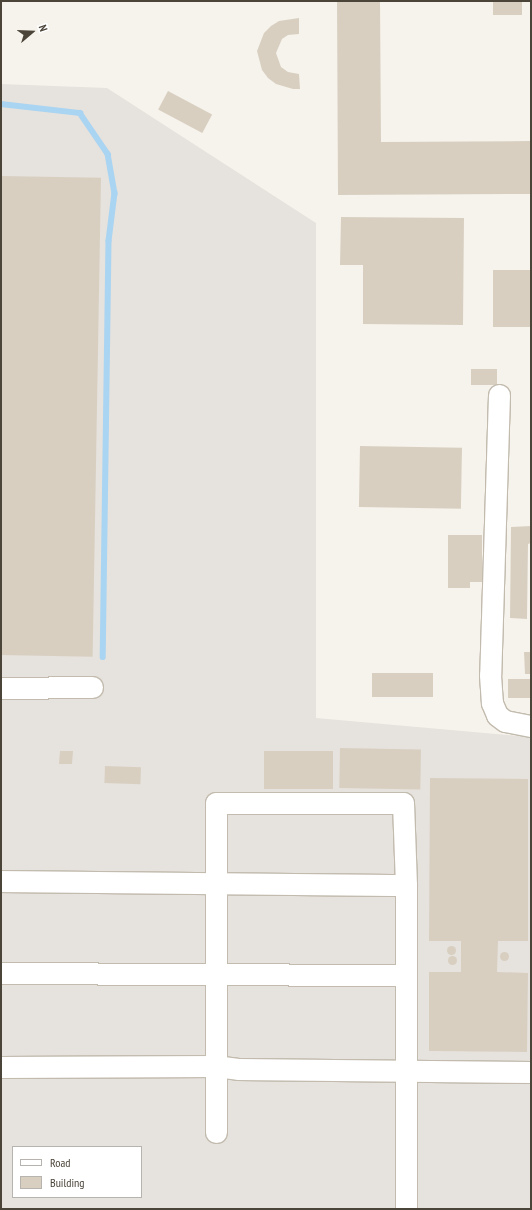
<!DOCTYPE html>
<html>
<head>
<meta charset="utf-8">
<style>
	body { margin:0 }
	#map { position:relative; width:532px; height:1210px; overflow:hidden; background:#f6f3ec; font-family:"PT Sans Narrow",sans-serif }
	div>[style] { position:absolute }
	.industrial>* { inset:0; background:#e6e2dd }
	.stream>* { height:5.5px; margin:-2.75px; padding:0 2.75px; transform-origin:2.75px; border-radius:2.75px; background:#a9d4f2 }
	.building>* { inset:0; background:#d8cfc1; transform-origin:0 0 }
	.round { border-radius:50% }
	.roads { filter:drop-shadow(1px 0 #c2bbae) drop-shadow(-1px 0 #c2bbae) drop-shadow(0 1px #c2bbae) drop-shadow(0 -1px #c2bbae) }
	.minor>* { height:21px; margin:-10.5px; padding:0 10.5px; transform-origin:10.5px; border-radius:10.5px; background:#fff }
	span { translate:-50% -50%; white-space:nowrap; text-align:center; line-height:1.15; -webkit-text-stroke:4px #fff; paint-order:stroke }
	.frame { position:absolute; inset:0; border:2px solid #4b4439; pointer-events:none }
	.legend { position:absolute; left:12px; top:1146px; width:130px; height:52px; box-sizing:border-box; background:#fff; border:1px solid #b7b4b0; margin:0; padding:5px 7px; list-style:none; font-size:12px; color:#4b4439 }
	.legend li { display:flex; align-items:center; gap:8px; height:20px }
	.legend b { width:20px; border:1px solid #b7b4b0 }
	.north { position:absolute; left:12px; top:12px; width:40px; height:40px; -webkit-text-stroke:3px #fff; paint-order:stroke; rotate:71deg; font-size:11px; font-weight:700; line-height:16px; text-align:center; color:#4b4439 }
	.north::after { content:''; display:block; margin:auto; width:14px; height:18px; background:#4b4439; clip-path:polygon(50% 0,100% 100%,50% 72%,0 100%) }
</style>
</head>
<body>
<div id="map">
	<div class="industrial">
		<i style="clip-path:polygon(evenodd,1px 84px,107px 88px,316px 223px,316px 718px,531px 737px,531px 1209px,1px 1209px,1px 84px,13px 1147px,141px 1147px,141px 1197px,13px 1197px,13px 1147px)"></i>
	</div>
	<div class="stream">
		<i style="left:1px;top:104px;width:80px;rotate:6.5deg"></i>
		<i style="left:80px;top:113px;width:50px;rotate:55.7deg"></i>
		<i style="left:108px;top:154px;width:40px;rotate:80deg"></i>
		<i style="left:115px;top:193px;width:48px;rotate:97.1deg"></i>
		<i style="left:109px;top:241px;width:416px;rotate:90.8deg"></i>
	</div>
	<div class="building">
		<i style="clip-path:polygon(337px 1px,380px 1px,381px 142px,531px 141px,531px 194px,338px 195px)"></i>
		<i style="left:493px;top:1px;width:29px;height:14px"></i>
		<i style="clip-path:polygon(299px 18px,299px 34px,288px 35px,282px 39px,276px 53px,281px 67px,288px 72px,299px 74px,300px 89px,293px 89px,276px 84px,268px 78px,262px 70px,257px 51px,264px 33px,271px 26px,279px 21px)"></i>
		<i style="left:168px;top:91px;width:50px;height:21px;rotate:28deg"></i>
		<i style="left:1px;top:176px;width:100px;height:479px;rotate:1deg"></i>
		<i style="clip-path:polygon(341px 217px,464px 218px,463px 325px,363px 324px,363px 265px,340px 265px)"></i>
		<i style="left:493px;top:270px;width:38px;height:57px"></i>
		<i style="left:497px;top:369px;width:16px;height:26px;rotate:90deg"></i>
		<i style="left:360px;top:446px;width:102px;height:61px;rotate:1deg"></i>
		<i style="clip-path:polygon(531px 526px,531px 543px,528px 544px,527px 619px,510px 618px,511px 527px)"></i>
		<i style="clip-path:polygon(448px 535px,482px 535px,482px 582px,470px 582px,470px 588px,448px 588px)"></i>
		<i style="clip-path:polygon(524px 652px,531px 652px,531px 674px,525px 674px)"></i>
		<i style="left:372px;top:673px;width:61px;height:24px"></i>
		<i style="left:508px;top:679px;width:23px;height:19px"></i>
		<i style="left:340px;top:748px;width:81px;height:40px;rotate:1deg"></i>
		<i style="clip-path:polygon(60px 751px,73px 751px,72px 764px,59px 764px)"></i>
		<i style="left:264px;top:751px;width:69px;height:38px"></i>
		<i style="left:105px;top:766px;width:36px;height:17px;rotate:2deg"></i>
		<i style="clip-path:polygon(430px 778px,528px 779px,528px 941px,498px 941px,497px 972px,528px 973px,527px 1052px,429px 1051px,429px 972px,461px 972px,461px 941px,429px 941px)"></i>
		<i class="round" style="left:446.5px;top:945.5px;width:9px;height:9px"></i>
		<i class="round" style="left:499.5px;top:951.5px;width:9px;height:9px"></i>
		<i class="round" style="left:447.5px;top:955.5px;width:9px;height:9px"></i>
	</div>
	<div class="roads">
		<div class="minor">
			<i style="left:499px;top:395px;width:280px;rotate:91.8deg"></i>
			<i style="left:490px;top:675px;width:28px;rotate:86deg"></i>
			<i style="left:492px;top:703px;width:13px;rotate:67deg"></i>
			<i style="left:497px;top:715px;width:10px;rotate:37deg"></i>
			<i style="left:505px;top:721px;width:26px;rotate:11deg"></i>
			<i style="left:1px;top:688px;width:91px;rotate:-0.6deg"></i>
			<i style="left:1px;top:881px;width:405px;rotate:0.6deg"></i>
			<i style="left:1px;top:973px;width:405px;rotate:0.3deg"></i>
			<i style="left:1px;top:1067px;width:214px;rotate:-0.3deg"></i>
			<i style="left:215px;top:1066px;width:23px;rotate:7deg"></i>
			<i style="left:238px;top:1069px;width:293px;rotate:0.6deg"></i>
			<i style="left:216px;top:1132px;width:329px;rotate:-90deg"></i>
			<i style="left:216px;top:803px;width:187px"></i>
			<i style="left:403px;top:803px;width:82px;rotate:87.9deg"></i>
			<i style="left:406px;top:885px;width:324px;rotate:90deg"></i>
		</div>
	</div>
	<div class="frame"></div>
	<ul class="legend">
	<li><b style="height:5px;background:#fff"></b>Road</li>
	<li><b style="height:11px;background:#d8cfc1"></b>Building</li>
	</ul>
	<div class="north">N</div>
</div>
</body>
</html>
